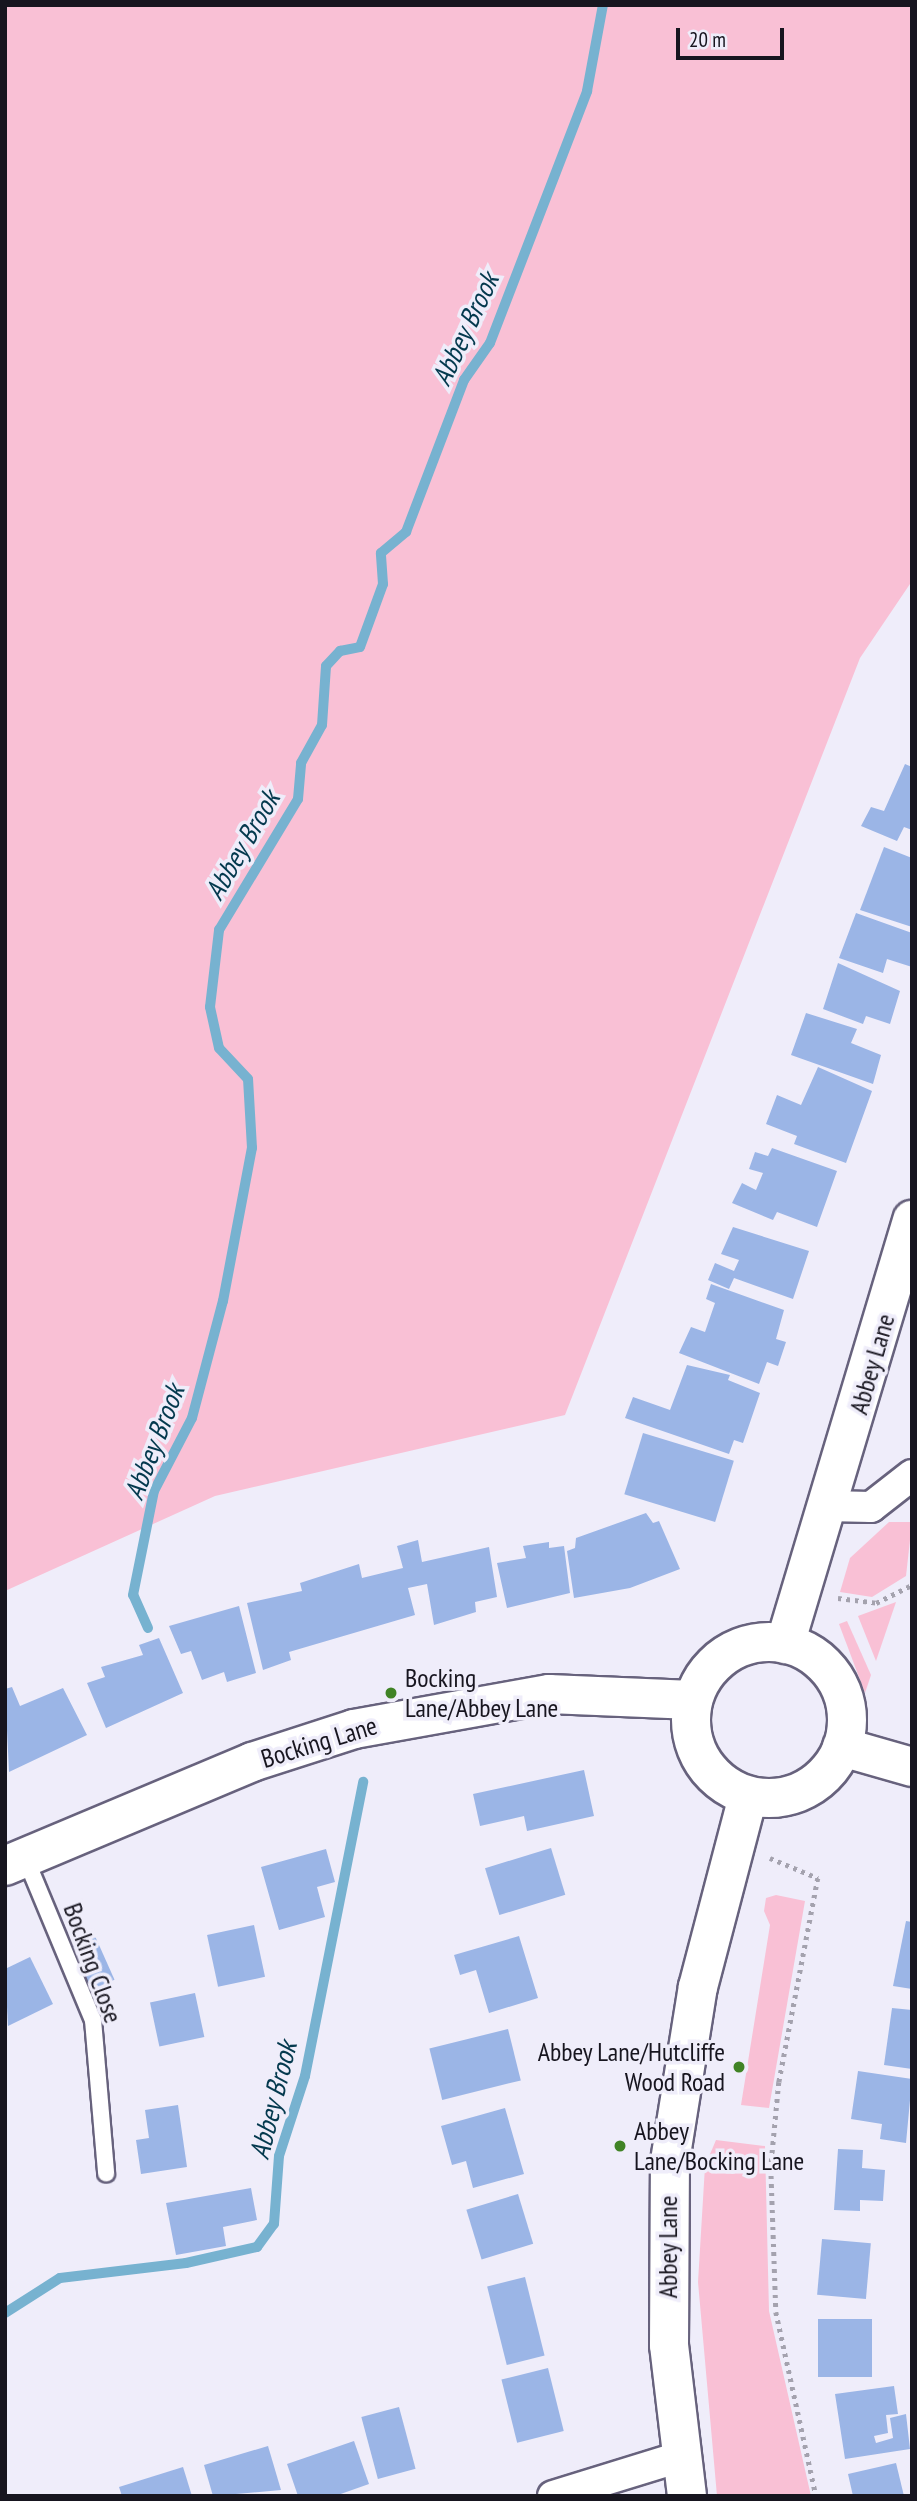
<!DOCTYPE html>
<html>
<head>
<meta charset="utf-8">
<style>
	body { margin:0 }
	#map { position:relative; width:917px; height:2501px; overflow:hidden; background:#efedfa; font-family:"PT Sans Narrow",sans-serif }
	div>[style] { position:absolute }
	.green>* { inset:0; background:#f9c0d5 }
	.stream>* { height:10px; margin:-5px; padding:0 5px; transform-origin:5px; border-radius:5px; background:#77b2d0 }
	.building>* { inset:0; background:#9bb5e6; transform-origin:0 0 }
	.path>* { height:4.5px; margin-top:-2.25px; transform-origin:0; background:repeating-linear-gradient(90deg,#a4a2ae 0 3.5px,transparent 0 8.5px) }
	.roads { filter:drop-shadow(2px 0 #67627d) drop-shadow(-2px 0 #67627d) drop-shadow(0 2px #67627d) drop-shadow(0 -2px #67627d) }
	.service>* { height:16px; margin:-8px; padding:0 8px; transform-origin:8px; border-radius:8px; background:#fff }
	.minor>* { height:30px; margin:-15px; padding:0 15px; transform-origin:15px; border-radius:15px; background:#fff }
	.tertiary>* { height:38px; margin:-19px; padding:0 19px; transform-origin:19px; border-radius:19px; background:#fff }
	.secondary>* { height:38px; margin:-19px; padding:0 19px; transform-origin:19px; border-radius:19px; background:#fff }
	.secondary>.ring { margin:-19px; padding:0; box-sizing:content-box; background:none; border:38px solid #fff; border-radius:50% }
	.dots>* { width:19px; height:19px; translate:-50% -50%; box-sizing:border-box; border:4px solid #efedfa; border-radius:50% }
	span { translate:-50% -50%; white-space:nowrap; text-align:center; line-height:1.15; -webkit-text-stroke:7px #efedfa; paint-order:stroke }
	.street-label { font-size:26px; color:#17151f }
	.poi-label { font-size:26px; color:#17151f }
	.left { translate:0 -50%; text-align:left }
	.right { translate:-100% -50%; text-align:right }
	.water-label { font-size:28px; color:#04394e; font-style:italic }
	.frame { position:absolute; inset:0; border:7px solid #17151f; pointer-events:none }
	.scale { position:absolute; left:676px; top:28px; width:108px; height:32px; box-sizing:border-box; border:4px solid #17151f; border-top:0; padding-left:9px; font-size:21px; line-height:24px; white-space:nowrap; color:#17151f; -webkit-text-stroke:5px #efedfa; paint-order:stroke }
</style>
</head>
<body>
<div id="map">
	<div class="green">
		<i style="clip-path:polygon(5px 5px,912px 5px,912px 581px,860px 658px,565px 1415px,215px 1496px,5px 1591px)"></i>
		<i style="clip-path:polygon(889px 1522px,912px 1522px,906px 1576px,872px 1597px,840px 1592px,850px 1558px)"></i>
		<i style="clip-path:polygon(896px 1602px,876px 1661px,858px 1616px)"></i>
		<i style="clip-path:polygon(847px 1621px,871px 1675px,865px 1693px,839px 1624px)"></i>
		<i style="clip-path:polygon(776px 1895px,805px 1901px,769px 2108px,741px 2105px,770px 1925px,764px 1911px,766px 1898px)"></i>
		<i style="clip-path:polygon(716px 2140px,765px 2146px,769px 2311px,811px 2496px,717px 2496px,698px 2282px,705px 2166px)"></i>
	</div>
	<div class="stream">
		<i style="left:148px;top:1628px;width:36px;rotate:-114deg"></i>
		<i style="left:133px;top:1595px;width:106px;rotate:-78.6deg"></i>
		<i style="left:154px;top:1491px;width:82px;rotate:-62.5deg"></i>
		<i style="left:192px;top:1418px;width:121px;rotate:-75.2deg"></i>
		<i style="left:223px;top:1301px;width:156px;rotate:-79.3deg"></i>
		<i style="left:252px;top:1148px;width:69px;rotate:-93.3deg"></i>
		<i style="left:248px;top:1079px;width:42px;rotate:-133.1deg"></i>
		<i style="left:219px;top:1048px;width:42px;rotate:-102.4deg"></i>
		<i style="left:210px;top:1007px;width:78px;rotate:-83.3deg"></i>
		<i style="left:219px;top:930px;width:153px;rotate:-58.9deg"></i>
		<i style="left:298px;top:799px;width:36px;rotate:-85deg"></i>
		<i style="left:301px;top:763px;width:43px;rotate:-61.1deg"></i>
		<i style="left:322px;top:725px;width:59px;rotate:-86.1deg"></i>
		<i style="left:326px;top:666px;width:21px;rotate:-47deg"></i>
		<i style="left:340px;top:651px;width:20px;rotate:-11deg"></i>
		<i style="left:360px;top:647px;width:67px;rotate:-69.9deg"></i>
		<i style="left:383px;top:584px;width:31px;rotate:-94deg"></i>
		<i style="left:381px;top:553px;width:33px;rotate:-40deg"></i>
		<i style="left:406px;top:532px;width:163px;rotate:-69.1deg"></i>
		<i style="left:464px;top:380px;width:45px;rotate:-54.9deg"></i>
		<i style="left:490px;top:343px;width:270px;rotate:-68.9deg"></i>
		<i style="left:587px;top:91px;width:87px;rotate:-79.5deg"></i>
		<i style="left:5px;top:2313px;width:65px;rotate:-32.5deg"></i>
		<i style="left:60px;top:2278px;width:127px;rotate:-6.8deg"></i>
		<i style="left:186px;top:2263px;width:73px;rotate:-12.7deg"></i>
		<i style="left:257px;top:2247px;width:29px;rotate:-54deg"></i>
		<i style="left:274px;top:2224px;width:68px;rotate:-85.8deg"></i>
		<i style="left:279px;top:2156px;width:84px;rotate:-72deg"></i>
		<i style="left:305px;top:2076px;width:300px;rotate:-78.8deg"></i>
	</div>
	<div class="building">
		<i style="clip-path:polygon(905px 764px,912px 767px,912px 830px,904px 827px,897px 841px,861px 826px,871px 807px,884px 811px)"></i>
		<i style="clip-path:polygon(884px 847px,912px 858px,912px 927px,860px 910px)"></i>
		<i style="clip-path:polygon(856px 913px,912px 933px,912px 967px,887px 959px,883px 973px,839px 958px)"></i>
		<i style="clip-path:polygon(838px 963px,900px 991px,890px 1024px,866px 1016px,863px 1024px,823px 1009px)"></i>
		<i style="clip-path:polygon(806px 1013px,857px 1029px,851px 1043px,881px 1055px,873px 1084px,791px 1055px)"></i>
		<i style="clip-path:polygon(818px 1067px,872px 1091px,846px 1163px,794px 1144px,797px 1136px,766px 1124px,777px 1095px,801px 1105px)"></i>
		<i style="clip-path:polygon(772px 1148px,837px 1171px,817px 1227px,777px 1212px,773px 1220px,732px 1203px,742px 1183px,756px 1190px,763px 1173px,749px 1169px,755px 1152px,768px 1156px)"></i>
		<i style="clip-path:polygon(733px 1227px,809px 1251px,793px 1299px,734px 1278px,729px 1289px,708px 1280px,715px 1263px,734px 1271px,739px 1260px,721px 1254px)"></i>
		<i style="clip-path:polygon(711px 1284px,784px 1310px,776px 1339px,786px 1342px,778px 1366px,767px 1362px,759px 1384px,679px 1353px,691px 1327px,705px 1332px,715px 1303px,706px 1299px)"></i>
		<i style="clip-path:polygon(687px 1365px,730px 1375px,728px 1380px,760px 1393px,743px 1443px,734px 1440px,729px 1454px,625px 1418px,633px 1397px,670px 1410px)"></i>
		<i style="left:643px;top:1433px;width:95px;height:64px;rotate:17deg"></i>
		<i style="clip-path:polygon(646px 1513px,653px 1523px,659px 1521px,680px 1569px,630px 1588px,574px 1598px,567px 1551px,575px 1548px,576px 1538px)"></i>
		<i style="clip-path:polygon(418px 1540px,422px 1562px,489px 1547px,497px 1597px,475px 1602px,476px 1612px,434px 1625px,427px 1584px,408px 1588px,415px 1615px,289px 1652px,291px 1660px,263px 1670px,247px 1603px,302px 1591px,300px 1583px,359px 1564px,362px 1578px,403px 1568px,397px 1546px)"></i>
		<i style="clip-path:polygon(549px 1542px,549px 1548px,564px 1546px,570px 1593px,507px 1608px,497px 1563px,526px 1558px,523px 1546px)"></i>
		<i style="clip-path:polygon(239px 1606px,256px 1673px,227px 1682px,224px 1672px,202px 1680px,191px 1651px,181px 1654px,169px 1626px)"></i>
		<i style="clip-path:polygon(159px 1638px,183px 1693px,106px 1728px,87px 1683px,105px 1677px,101px 1667px,143px 1655px,139px 1645px)"></i>
		<i style="clip-path:polygon(12px 1687px,20px 1706px,63px 1688px,87px 1735px,9px 1772px,5px 1689px)"></i>
		<i style="clip-path:polygon(584px 1770px,594px 1816px,527px 1831px,524px 1816px,480px 1826px,473px 1794px)"></i>
		<i style="left:551px;top:1848px;width:49px;height:69px;rotate:73deg"></i>
		<i style="clip-path:polygon(326px 1849px,335px 1882px,317px 1887px,325px 1917px,279px 1930px,261px 1867px)"></i>
		<i style="clip-path:polygon(906px 1921px,912px 1922px,912px 1989px,893px 1986px)"></i>
		<i style="left:254px;top:1925px;width:53px;height:48px;rotate:78deg"></i>
		<i style="left:95px;top:1936px;width:48px;height:30px;rotate:66deg"></i>
		<i style="clip-path:polygon(519px 1936px,538px 1998px,489px 2013px,476px 1970px,460px 1975px,454px 1955px)"></i>
		<i style="clip-path:polygon(30px 1957px,53px 2004px,8px 2026px,5px 1969px)"></i>
		<i style="left:195px;top:1993px;width:45px;height:46px;rotate:78deg"></i>
		<i style="clip-path:polygon(892px 2008px,912px 2010px,912px 2069px,884px 2065px)"></i>
		<i style="left:508px;top:2029px;width:53px;height:81px;rotate:76deg"></i>
		<i style="clip-path:polygon(858px 2071px,912px 2079px,906px 2143px,880px 2139px,882px 2124px,851px 2119px)"></i>
		<i style="clip-path:polygon(178px 2105px,187px 2167px,141px 2174px,136px 2140px,149px 2138px,145px 2110px)"></i>
		<i style="clip-path:polygon(505px 2108px,524px 2174px,473px 2188px,466px 2161px,452px 2165px,441px 2126px)"></i>
		<i style="clip-path:polygon(838px 2149px,863px 2150px,862px 2168px,885px 2170px,883px 2201px,860px 2200px,860px 2211px,834px 2210px)"></i>
		<i style="clip-path:polygon(251px 2188px,257px 2220px,223px 2227px,226px 2246px,176px 2255px,166px 2203px)"></i>
		<i style="left:518px;top:2194px;width:52px;height:54px;rotate:73deg"></i>
		<i style="left:822px;top:2239px;width:49px;height:56px;rotate:5deg"></i>
		<i style="left:525px;top:2277px;width:81px;height:39px;rotate:76deg"></i>
		<i style="left:818px;top:2319px;width:54px;height:58px"></i>
		<i style="left:548px;top:2368px;width:65px;height:48px;rotate:76deg"></i>
		<i style="clip-path:polygon(894px 2386px,898px 2414px,886px 2415px,888px 2433px,874px 2436px,876px 2443px,893px 2438px,890px 2418px,906px 2414px,910px 2449px,845px 2459px,835px 2394px)"></i>
		<i style="left:399px;top:2407px;width:64px;height:39px;rotate:75deg"></i>
		<i style="clip-path:polygon(354px 2441px,369px 2484px,335px 2496px,298px 2496px,287px 2464px)"></i>
		<i style="clip-path:polygon(268px 2446px,281px 2490px,213px 2496px,204px 2465px)"></i>
		<i style="clip-path:polygon(896px 2463px,904px 2496px,853px 2496px,848px 2474px)"></i>
		<i style="clip-path:polygon(183px 2467px,192px 2496px,122px 2496px,119px 2487px)"></i>
	</div>
	<div class="path">
		<i style="left:838px;top:1598px;width:38px;rotate:7deg"></i>
		<i style="left:876px;top:1603px;width:40px;rotate:-26.6deg"></i>
		<i style="left:770px;top:1858px;width:52px;rotate:22.6deg"></i>
		<i style="left:818px;top:1878px;width:208px;rotate:100.8deg"></i>
		<i style="left:779px;top:2082px;width:85px;rotate:95.4deg"></i>
		<i style="left:771px;top:2167px;width:145px;rotate:88deg"></i>
		<i style="left:776px;top:2312px;width:188px;rotate:77.7deg"></i>
	</div>
	<div class="roads">
		<div class="service">
			<i style="left:25px;top:1857px;width:177px;rotate:67.4deg"></i>
			<i style="left:93px;top:2020px;width:154px;rotate:85.1deg"></i>
		</div>
		<div class="minor">
			<i style="left:827px;top:1506px;width:44px;rotate:1.3deg"></i>
			<i style="left:871px;top:1507px;width:52px;rotate:-38deg"></i>
			<i style="left:553px;top:2496px;width:133px;rotate:-17.1deg"></i>
		</div>
		<div class="tertiary">
			<i style="left:842px;top:1747px;width:73px;rotate:15.9deg"></i>
			<i style="left:5px;top:1866px;width:268px;rotate:-22.8deg"></i>
			<i style="left:252px;top:1762px;width:107px;rotate:-17.9deg"></i>
			<i style="left:354px;top:1729px;width:198px;rotate:-10.2deg"></i>
			<i style="left:549px;top:1694px;width:144px;rotate:2.4deg"></i>
		</div>
		<div class="secondary">
			<i class="ring" style="left:691px;top:1642px;width:118px;height:118px"></i>
			<i style="left:785px;top:1644px;width:443px;rotate:-73.3deg"></i>
			<i style="left:687px;top:2496px;width:152px;rotate:-96.8deg"></i>
			<i style="left:669px;top:2345px;width:184px;rotate:-89.7deg"></i>
			<i style="left:670px;top:2161px;width:176px;rotate:-80.9deg"></i>
			<i style="left:698px;top:1987px;width:197px;rotate:-75.3deg"></i>
		</div>
	</div>
	<div class="dots">
		<i style="left:391px;top:1693px;background:#408325"></i>
		<i style="left:739px;top:2067px;background:#408325"></i>
		<i style="left:620px;top:2146px;background:#408325"></i>
	</div>
	<div class="street-label">
		<span style="left:872px;top:1364px;rotate:-74deg">Abbey Lane</span>
		<span style="left:319px;top:1742px;rotate:-17deg">Bocking Lane</span>
		<span style="left:93px;top:1963px;rotate:70deg">Bocking Close</span>
		<span style="left:668px;top:2247px;rotate:-90deg">Abbey Lane</span>
	</div>
	<div class="poi-label">
		<span class="left" style="left:405px;top:1693px">Bocking<br>Lane/Abbey Lane</span>
		<span class="right" style="left:725px;top:2067px">Abbey Lane/Hutcliffe<br>Wood Road</span>
		<span class="left" style="left:634px;top:2146px">Abbey<br>Lane/Bocking Lane</span>
	</div>
	<div class="water-label">
		<span style="left:465px;top:329px;rotate:-65deg">Abbey Brook</span>
		<span style="left:242px;top:845px;rotate:-60deg">Abbey Brook</span>
		<span style="left:154px;top:1442px;rotate:-69deg">Abbey Brook</span>
		<span style="left:273px;top:2100px;rotate:-76deg">Abbey Brook</span>
	</div>
	<div class="frame"></div>
	<div class="scale">20 m</div>
</div>
</body>
</html>
